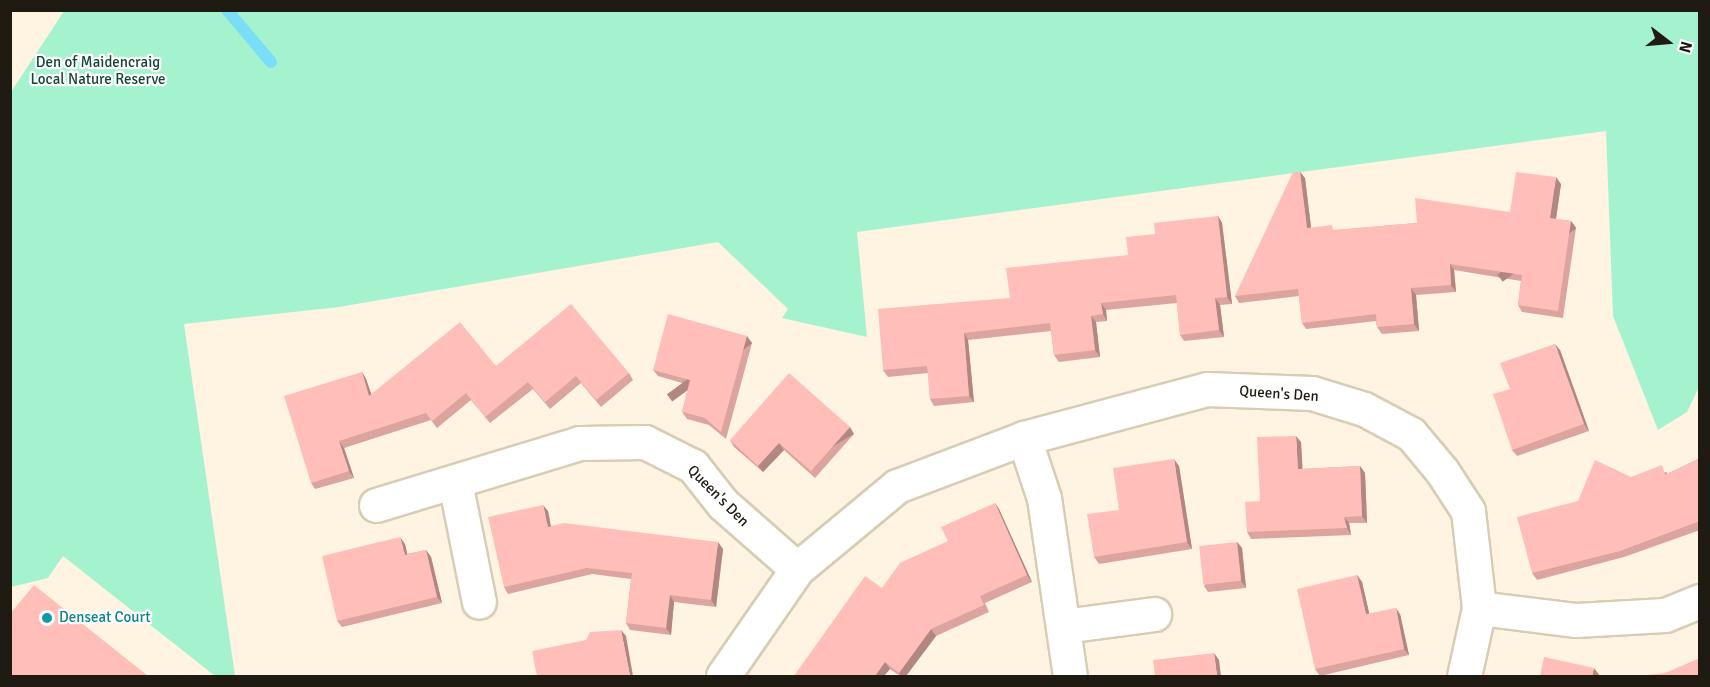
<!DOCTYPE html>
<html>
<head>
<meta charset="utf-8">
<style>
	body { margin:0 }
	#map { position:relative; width:1710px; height:687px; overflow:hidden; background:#fef4e1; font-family:Signika,sans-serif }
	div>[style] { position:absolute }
	.green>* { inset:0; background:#a5f2cf }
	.stream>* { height:12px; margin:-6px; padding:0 6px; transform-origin:6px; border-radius:6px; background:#7adff6 }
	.roads { filter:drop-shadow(2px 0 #d7ccb4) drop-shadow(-2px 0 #d7ccb4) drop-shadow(0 2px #d7ccb4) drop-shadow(0 -2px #d7ccb4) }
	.minor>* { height:33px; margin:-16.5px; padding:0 16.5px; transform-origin:16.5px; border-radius:16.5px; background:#fff }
	.wall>* { inset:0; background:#dba49e }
	.shaded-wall>* { inset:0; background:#b28681; transform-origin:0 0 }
	.building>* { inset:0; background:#ffbfb8; transform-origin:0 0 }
	.dots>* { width:16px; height:16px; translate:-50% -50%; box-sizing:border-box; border:3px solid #fff; border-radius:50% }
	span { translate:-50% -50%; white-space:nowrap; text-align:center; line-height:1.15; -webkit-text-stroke:4.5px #fff; paint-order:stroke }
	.park-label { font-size:15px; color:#144533 }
	.street-label { font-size:15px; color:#1f1b12 }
	.culture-label { font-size:15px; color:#0d838f }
	.left { translate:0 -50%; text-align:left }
	.frame { position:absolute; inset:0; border:12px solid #1f1b12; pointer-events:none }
	.north { position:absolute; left:1638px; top:12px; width:60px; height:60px; -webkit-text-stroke:4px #fff; paint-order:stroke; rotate:106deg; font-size:16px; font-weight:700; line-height:24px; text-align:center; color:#1f1b12 }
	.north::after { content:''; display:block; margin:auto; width:21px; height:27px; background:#1f1b12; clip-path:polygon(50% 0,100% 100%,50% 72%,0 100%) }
</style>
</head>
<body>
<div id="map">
	<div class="green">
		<i style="clip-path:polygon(64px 11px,1699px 11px,1699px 387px,1687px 412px,1658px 430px,1613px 316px,1606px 131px,857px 232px,867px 337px,782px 318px,788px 309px,718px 242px,339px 307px,184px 324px,235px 676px,215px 676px,63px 556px,48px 578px,11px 587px,11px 92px)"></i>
	</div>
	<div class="stream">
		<i style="left:227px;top:10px;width:68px;rotate:49.8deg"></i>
	</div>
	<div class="roads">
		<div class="minor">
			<i style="left:1024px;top:438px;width:63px;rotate:71.6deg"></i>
			<i style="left:1044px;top:498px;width:180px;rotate:81.7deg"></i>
			<i style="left:455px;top:482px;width:122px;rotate:78.7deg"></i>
			<i style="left:376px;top:505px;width:213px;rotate:-16.9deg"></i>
			<i style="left:580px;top:443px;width:65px;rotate:-0.9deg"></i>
			<i style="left:645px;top:442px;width:54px;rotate:26.6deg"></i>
			<i style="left:693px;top:466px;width:48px;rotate:51.7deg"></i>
			<i style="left:723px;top:504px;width:98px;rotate:41.3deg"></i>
			<i style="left:1479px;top:608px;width:98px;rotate:7.1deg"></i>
			<i style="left:1576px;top:620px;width:89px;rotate:-3.2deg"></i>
			<i style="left:1665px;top:615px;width:38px;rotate:-22deg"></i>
			<i style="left:1064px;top:626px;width:91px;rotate:-7.6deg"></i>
			<i style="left:723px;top:676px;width:130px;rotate:-55.3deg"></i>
			<i style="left:797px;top:569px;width:130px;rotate:-39.7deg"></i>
			<i style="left:897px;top:486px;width:136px;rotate:-20.7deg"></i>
			<i style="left:1024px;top:438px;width:189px;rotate:-15deg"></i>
			<i style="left:1207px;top:389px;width:105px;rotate:2.2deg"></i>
			<i style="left:1312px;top:393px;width:54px;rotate:17.1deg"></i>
			<i style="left:1364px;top:409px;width:53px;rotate:28deg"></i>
			<i style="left:1411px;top:434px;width:48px;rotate:50deg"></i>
			<i style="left:1442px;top:471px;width:48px;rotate:57deg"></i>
			<i style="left:1468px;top:511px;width:98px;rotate:83.5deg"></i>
			<i style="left:1479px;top:608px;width:70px;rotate:102.4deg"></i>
		</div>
	</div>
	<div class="wall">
		<i style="clip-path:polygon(1300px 172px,1305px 178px,1311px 228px,1336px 230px,1417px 223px,1510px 212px,1561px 184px,1556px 219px,1571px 221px,1576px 228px,1563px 318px,1522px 312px,1518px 305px,1521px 281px,1454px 270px,1456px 292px,1416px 295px,1419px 331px,1382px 334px,1377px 327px,1376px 321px,1306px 329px,1302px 323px,1299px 296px,1239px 303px,1235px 296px)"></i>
		<i style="clip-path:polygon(1218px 216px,1222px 223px,1232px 304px,1220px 305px,1224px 337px,1184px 341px,1180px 335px,1177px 303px,1106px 310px,1107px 321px,1096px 322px,1100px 357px,1059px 362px,1054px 355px,1051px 331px,968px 340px,974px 402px,934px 406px,930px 399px,928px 373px,888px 377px,883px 370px,1010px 298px,1128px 255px,1155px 234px)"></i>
		<i style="clip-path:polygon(752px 343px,726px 439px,709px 425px,687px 419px,682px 412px,689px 385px,658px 376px,653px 370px)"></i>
		<i style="clip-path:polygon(1560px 350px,1589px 431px,1517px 456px,1512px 450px,1510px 389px)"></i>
		<i style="clip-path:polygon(496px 366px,629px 373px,633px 380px,601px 407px,581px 383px,550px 409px,533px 389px,490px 423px,471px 400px,437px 428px,431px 420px,344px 448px,354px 478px,315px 489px,311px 483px,362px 372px,366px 379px,371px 394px)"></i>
		<i style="clip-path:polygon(854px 434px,815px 478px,784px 450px,763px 472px,734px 447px,730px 440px)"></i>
		<i style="clip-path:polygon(1301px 442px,1302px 469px,1360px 466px,1365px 473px,1367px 523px,1349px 523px,1351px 535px,1251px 539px,1247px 532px,1260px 501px)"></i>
		<i style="clip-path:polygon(1700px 458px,1700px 530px,1624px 557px,1537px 580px,1532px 573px,1578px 501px,1631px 477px,1667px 472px,1667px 474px)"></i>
		<i style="clip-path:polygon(1179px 466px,1192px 549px,1099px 564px,1094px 557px,1119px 510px)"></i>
		<i style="clip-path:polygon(995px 503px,999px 509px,1032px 582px,985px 603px,989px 612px,936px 636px,906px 676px,900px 676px,890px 669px,884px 676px,794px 676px,882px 588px,948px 541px)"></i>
		<i style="clip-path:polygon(548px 511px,551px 526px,723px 549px,716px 607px,674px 602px,671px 635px,630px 630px,626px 623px,631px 579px,592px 574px,508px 594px,504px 587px)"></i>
		<i style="clip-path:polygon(1237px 542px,1242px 548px,1246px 588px,1208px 592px,1204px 586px)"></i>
		<i style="clip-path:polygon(405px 544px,407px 554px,426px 550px,431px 557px,442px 603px,342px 627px,337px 621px)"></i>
		<i style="clip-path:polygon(1357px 575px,1362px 582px,1369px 613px,1400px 614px,1409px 655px,1320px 676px,1315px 669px)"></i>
	</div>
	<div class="shaded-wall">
		<i style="clip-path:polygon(1300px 172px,1305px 178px,1312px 235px,1307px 228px)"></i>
		<i style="clip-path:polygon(1556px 177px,1561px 184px,1555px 225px,1550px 218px)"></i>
		<i style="clip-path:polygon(1218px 216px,1222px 223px,1232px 304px,1227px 297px)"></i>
		<i style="left:1571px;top:221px;width:9px;height:91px;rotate:54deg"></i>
		<i style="clip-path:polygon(1450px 264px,1454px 270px,1456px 292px,1451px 285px)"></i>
		<i style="clip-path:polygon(1411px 288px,1416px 295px,1419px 331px,1414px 324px)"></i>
		<i style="clip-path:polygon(1215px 298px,1220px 305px,1224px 337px,1219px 330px)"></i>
		<i style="clip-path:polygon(1101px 303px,1106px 310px,1107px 321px,1103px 314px)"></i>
		<i style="clip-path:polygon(1091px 316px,1096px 322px,1100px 357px,1095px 350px)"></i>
		<i style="clip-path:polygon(964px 333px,968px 340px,974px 402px,969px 396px)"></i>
		<i style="left:747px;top:336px;width:9px;height:99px;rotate:54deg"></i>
		<i style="clip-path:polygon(1555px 344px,1560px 350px,1589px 431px,1584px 424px)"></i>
		<i style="clip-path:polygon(362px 372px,366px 379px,374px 402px,369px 396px)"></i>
		<i style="left:850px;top:427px;width:8px;height:59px;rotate:60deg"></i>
		<i style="clip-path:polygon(1296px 436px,1301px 442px,1303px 476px,1298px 469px)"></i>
		<i style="clip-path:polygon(339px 441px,344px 448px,354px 478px,349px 471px)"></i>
		<i style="clip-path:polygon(779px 443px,784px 450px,763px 472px,758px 466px)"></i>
		<i style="clip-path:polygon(1174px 459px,1179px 466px,1192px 549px,1187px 542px)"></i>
		<i style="clip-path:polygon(1360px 466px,1365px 473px,1367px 523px,1362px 516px)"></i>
		<i style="clip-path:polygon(995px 503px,999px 509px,1032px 582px,1027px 575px)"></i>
		<i style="clip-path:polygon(543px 505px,548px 511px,552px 534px,548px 527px)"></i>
		<i style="clip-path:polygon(1344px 517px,1349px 523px,1351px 535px,1347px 528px)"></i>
		<i style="clip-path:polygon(400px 537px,405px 544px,409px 562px,405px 555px)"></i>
		<i style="clip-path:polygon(718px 542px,723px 549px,716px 607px,711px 600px)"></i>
		<i style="clip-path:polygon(1237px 542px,1242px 548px,1246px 588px,1241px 581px)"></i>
		<i style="clip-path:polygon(426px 550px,431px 557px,442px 603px,437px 597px)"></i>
		<i style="clip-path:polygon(1357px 575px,1362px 582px,1371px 621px,1366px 614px)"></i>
		<i style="clip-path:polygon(670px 595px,674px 602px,671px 635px,666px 628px)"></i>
		<i style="clip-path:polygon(1396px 608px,1400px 614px,1409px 655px,1404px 649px)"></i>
		<i style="clip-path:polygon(931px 629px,936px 636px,906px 676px,902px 676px,899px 673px)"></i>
		<i style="clip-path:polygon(621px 630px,626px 636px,633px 676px,630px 676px)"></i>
		<i style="clip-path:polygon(1214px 653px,1219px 660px,1221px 676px,1217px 676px)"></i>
		<i style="clip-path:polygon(885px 662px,890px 669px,884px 676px,875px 676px)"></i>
		<i style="clip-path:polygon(1594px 668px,1600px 676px,1592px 676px)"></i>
	</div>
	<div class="building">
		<i style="clip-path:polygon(1293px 172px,1300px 172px,1307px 228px,1332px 225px,1333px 230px,1417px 223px,1415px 198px,1510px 212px,1516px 172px,1556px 177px,1550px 218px,1571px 221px,1558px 311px,1518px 305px,1522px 275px,1450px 264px,1451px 285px,1411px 288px,1414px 324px,1377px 327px,1376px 314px,1302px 323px,1298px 289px,1235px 296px)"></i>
		<i style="clip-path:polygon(1218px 216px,1227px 297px,1215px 298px,1219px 330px,1180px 335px,1176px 295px,1101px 303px,1103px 314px,1091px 316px,1095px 350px,1054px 355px,1050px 323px,964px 333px,969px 396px,930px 399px,927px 366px,883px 370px,878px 309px,1010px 298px,1006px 268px,1128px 255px,1126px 237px,1155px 234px,1154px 223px)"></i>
		<i style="clip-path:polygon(571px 304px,629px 373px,596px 400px,576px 376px,545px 402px,528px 382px,485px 417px,466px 393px,432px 421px,426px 413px,339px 441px,349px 471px,311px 483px,284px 396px,362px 372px,369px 396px,460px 322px,496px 366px)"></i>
		<i style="clip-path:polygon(668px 314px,747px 336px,721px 432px,705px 418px,682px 412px,690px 380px,653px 370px)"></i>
		<i style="clip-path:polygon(1555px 344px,1584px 424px,1512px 450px,1493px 394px,1510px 389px,1500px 363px)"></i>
		<i style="clip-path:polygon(789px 373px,850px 427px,811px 471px,779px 443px,758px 466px,730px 440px)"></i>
		<i style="clip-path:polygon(1296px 436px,1298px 469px,1360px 466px,1362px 516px,1344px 517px,1347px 528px,1247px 532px,1245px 502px,1260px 501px,1257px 437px)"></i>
		<i style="clip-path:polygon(1700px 458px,1700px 521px,1620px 551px,1532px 573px,1517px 517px,1578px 501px,1595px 460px,1631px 477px,1662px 465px,1665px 475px)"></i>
		<i style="clip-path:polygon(1174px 459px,1187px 542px,1094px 557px,1087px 514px,1119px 510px,1113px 468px)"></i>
		<i style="clip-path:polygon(995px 503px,1027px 575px,980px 596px,984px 605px,931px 629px,899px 673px,885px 662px,875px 676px,794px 676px,865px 576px,882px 588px,900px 563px,948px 541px,941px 527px)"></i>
		<i style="clip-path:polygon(543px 505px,548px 527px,564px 523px,718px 542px,711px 600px,670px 595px,666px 628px,626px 623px,632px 573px,587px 568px,504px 587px,488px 517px)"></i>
		<i style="clip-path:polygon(400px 537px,405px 555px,426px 550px,437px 597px,337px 621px,322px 556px)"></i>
		<i style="left:1237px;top:542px;width:39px;height:38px;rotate:84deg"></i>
		<i style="clip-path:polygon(1357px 575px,1366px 614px,1396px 608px,1404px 649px,1315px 669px,1297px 589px)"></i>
		<i style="clip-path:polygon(34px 585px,148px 676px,10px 676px,10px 614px)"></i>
		<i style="clip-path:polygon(621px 630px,630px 676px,537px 676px,532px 651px,586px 640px,590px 632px)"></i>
		<i style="clip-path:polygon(1214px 653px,1217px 676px,1155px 676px,1153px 660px)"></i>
		<i style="clip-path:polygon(1544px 657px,1594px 668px,1592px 676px,1540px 676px)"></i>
		<i style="clip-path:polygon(1700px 658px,1700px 676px,1639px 676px,1665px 673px)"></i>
	</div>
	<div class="dots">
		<i style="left:47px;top:618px;background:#0f9aa8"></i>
	</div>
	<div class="park-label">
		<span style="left:98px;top:71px">Den of Maidencraig<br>Local Nature Reserve</span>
	</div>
	<div class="street-label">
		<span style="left:1279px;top:394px;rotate:4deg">Queen's Den</span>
		<span style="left:718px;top:496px;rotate:45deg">Queen's Den</span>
	</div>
	<div class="culture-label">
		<span class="left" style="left:59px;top:618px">Denseat Court</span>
	</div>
	<div class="frame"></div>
	<div class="north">N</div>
</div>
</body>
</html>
